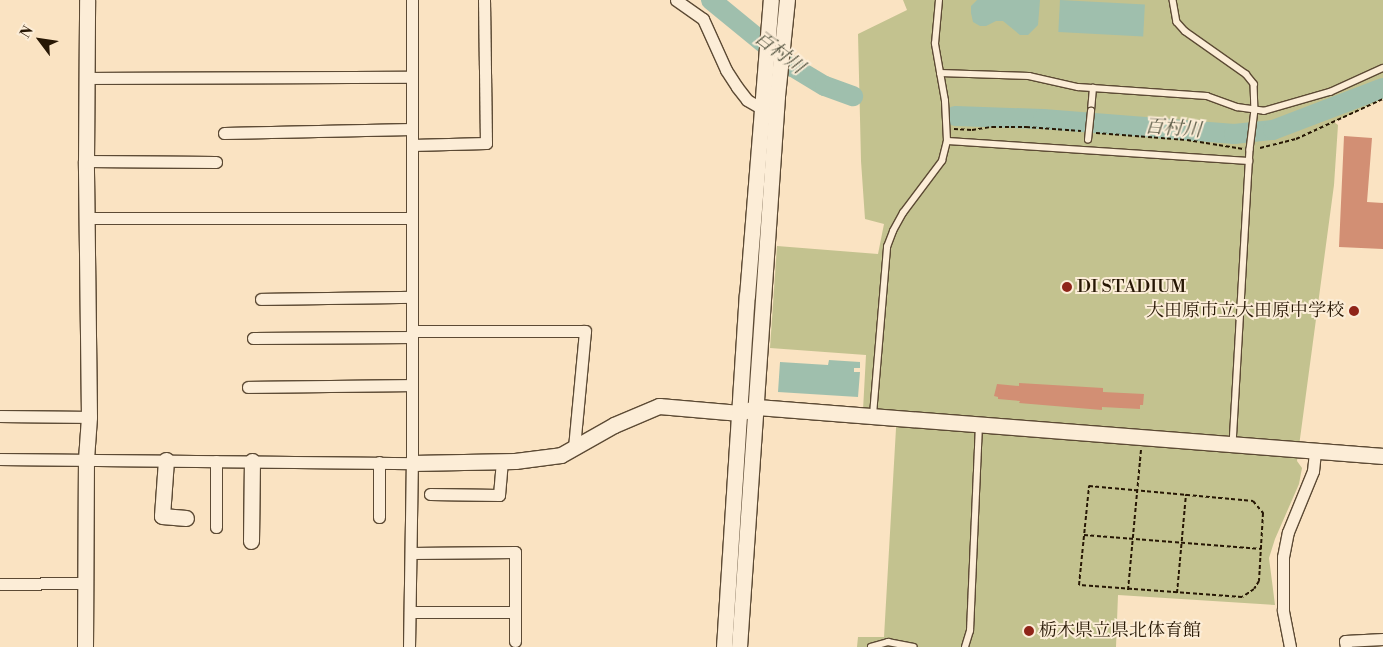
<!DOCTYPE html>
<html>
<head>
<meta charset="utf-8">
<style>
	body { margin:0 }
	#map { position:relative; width:1383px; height:647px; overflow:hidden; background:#fae3c2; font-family:"Libre Bodoni","Noto Serif JP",serif }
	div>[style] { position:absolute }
	.green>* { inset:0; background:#c3c28f }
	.water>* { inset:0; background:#9fbfad; transform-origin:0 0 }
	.river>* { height:20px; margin:-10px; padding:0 10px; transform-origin:10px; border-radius:10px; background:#9fbfad }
	.building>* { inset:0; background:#d28f74 }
	.path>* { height:2px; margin-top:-1px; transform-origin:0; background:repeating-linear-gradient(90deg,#271704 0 4px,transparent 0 6.5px) }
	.roads { filter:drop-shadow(1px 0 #5c4a34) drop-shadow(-1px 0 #5c4a34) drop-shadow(0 1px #5c4a34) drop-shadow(0 -1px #5c4a34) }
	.service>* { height:5.5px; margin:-2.75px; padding:0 2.75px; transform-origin:2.75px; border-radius:2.75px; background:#fcedd7 }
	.minor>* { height:11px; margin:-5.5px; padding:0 5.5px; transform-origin:5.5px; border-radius:5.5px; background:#fcedd7 }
	.tertiary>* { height:15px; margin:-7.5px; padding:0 7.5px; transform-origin:7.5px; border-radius:7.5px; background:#fcedd7 }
	.bridges { filter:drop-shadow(1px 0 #5c4a34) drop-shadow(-1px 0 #5c4a34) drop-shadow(0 1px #5c4a34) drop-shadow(0 -1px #5c4a34) }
	.service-bridge>* { height:5.5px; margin:-2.75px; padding:0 2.75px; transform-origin:2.75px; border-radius:2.75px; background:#fcedd7 }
	.dots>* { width:14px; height:14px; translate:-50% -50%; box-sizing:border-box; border:2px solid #fcedd7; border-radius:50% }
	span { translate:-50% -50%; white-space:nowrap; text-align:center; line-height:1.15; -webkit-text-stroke:4px #fcedd7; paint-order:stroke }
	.poi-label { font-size:18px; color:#271704 }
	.left { translate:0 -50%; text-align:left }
	.right { translate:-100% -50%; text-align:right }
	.water-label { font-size:19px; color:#51523f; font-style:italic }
	.north { position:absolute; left:15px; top:15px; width:50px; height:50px; -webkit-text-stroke:4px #fcedd7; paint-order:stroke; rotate:301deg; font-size:14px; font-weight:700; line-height:20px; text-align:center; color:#271704 }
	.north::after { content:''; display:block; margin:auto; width:18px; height:22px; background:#271704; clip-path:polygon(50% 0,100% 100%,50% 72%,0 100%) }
</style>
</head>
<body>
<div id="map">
	<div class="green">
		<i style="clip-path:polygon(903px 0,1383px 0,1383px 99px,1334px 122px,1338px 125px,1334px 185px,1297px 461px,1302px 468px,1299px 484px,1275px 539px,1269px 558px,1275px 605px,1118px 595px,1116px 647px,857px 647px,858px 637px,884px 637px,897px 411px,863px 410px,866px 355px,770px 348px,777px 246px,878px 254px,884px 224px,865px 219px,861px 161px,858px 34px,907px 10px)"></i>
	</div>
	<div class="water">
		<i style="clip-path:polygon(977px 0,1040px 0,1038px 25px,1028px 35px,1020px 35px,1003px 21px,996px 21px,986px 26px,980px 26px,973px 22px,971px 13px,971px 6px)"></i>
		<i style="left:1060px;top:0;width:85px;height:32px;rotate:3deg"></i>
		<i style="clip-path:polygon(829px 360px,860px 362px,860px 368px,854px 368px,854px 372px,860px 372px,858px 397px,778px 392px,780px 362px,828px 365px)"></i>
	</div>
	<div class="river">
		<i style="left:711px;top:0;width:106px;rotate:39.3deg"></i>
		<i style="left:793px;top:67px;width:37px;rotate:31deg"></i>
		<i style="left:825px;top:86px;width:30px;rotate:20deg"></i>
		<i style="left:955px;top:116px;width:88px;rotate:2deg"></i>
		<i style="left:1043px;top:119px;width:192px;rotate:4.5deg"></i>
		<i style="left:1234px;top:134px;width:39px;rotate:-6deg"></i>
		<i style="left:1273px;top:130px;width:118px;rotate:-20.9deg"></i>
	</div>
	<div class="building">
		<i style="clip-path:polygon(1344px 136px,1372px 138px,1367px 202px,1383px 203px,1383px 249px,1339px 247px)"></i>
		<i style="clip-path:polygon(1019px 383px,1103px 388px,1103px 392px,1144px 394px,1143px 405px,1140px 405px,1140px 409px,1102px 407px,1102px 410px,1019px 403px,1020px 401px,998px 399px,998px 397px,994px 396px,997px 384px,1019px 386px)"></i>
	</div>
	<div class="path">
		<i style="left:954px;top:129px;width:18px;rotate:3deg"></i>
		<i style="left:972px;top:130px;width:20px;rotate:-9deg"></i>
		<i style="left:992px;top:127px;width:34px"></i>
		<i style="left:1026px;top:127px;width:55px;rotate:4.2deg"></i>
		<i style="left:1096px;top:133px;width:91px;rotate:4.4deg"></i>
		<i style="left:1187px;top:140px;width:57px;rotate:9.1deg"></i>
		<i style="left:1260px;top:148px;width:37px;rotate:-14deg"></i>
		<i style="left:1296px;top:139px;width:96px;rotate:-24.7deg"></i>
		<i style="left:1089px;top:486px;width:165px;rotate:5.2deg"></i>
		<i style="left:1253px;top:501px;width:16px;rotate:50deg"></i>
		<i style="left:1263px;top:513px;width:68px;rotate:93.4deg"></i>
		<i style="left:1259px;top:581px;width:9px;rotate:122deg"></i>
		<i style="left:1254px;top:589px;width:14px;rotate:146deg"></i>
		<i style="left:1242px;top:597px;width:163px;rotate:-175.8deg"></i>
		<i style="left:1079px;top:585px;width:100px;rotate:-84.2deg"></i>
		<i style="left:1084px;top:535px;width:178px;rotate:4.5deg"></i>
		<i style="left:1128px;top:590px;width:141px;rotate:-84.7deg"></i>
		<i style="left:1177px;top:593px;width:99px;rotate:-84.8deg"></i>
	</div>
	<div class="roads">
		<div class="service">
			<i style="left:1173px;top:0;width:22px;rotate:80deg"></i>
			<i style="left:1177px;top:22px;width:12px;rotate:48deg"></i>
			<i style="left:1185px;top:31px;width:75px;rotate:35.2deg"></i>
			<i style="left:1246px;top:74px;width:13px;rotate:51deg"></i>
			<i style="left:1254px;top:84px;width:26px;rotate:88deg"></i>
			<i style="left:1255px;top:110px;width:40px;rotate:97.1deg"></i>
			<i style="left:1250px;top:150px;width:292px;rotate:93.3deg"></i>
			<i style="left:940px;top:73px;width:89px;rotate:1.9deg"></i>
			<i style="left:1029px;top:76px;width:50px;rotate:12.7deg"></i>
			<i style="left:1078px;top:87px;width:129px;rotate:4deg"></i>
			<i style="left:1207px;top:96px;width:32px;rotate:20deg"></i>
			<i style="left:1237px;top:107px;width:27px;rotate:8deg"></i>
			<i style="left:1264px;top:111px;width:69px;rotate:-16.1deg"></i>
			<i style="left:1330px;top:92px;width:58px;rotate:-24.4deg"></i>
			<i style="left:1091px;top:111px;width:23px;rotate:-85deg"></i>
			<i style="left:947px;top:141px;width:303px;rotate:3.8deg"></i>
			<i style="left:873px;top:415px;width:169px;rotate:-85.2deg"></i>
			<i style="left:887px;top:247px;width:17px;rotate:-69deg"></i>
			<i style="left:893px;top:231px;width:21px;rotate:-61deg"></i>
			<i style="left:903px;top:213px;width:65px;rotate:-53.1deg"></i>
			<i style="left:942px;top:161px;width:21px;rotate:-76deg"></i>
			<i style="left:947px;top:141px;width:40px;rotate:-92.9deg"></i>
			<i style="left:945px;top:101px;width:58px;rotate:-100deg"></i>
			<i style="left:935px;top:44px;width:44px;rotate:-84.8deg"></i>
			<i style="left:871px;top:647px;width:18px;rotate:-16deg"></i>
			<i style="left:888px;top:642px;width:26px;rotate:11deg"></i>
			<i style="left:965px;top:647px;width:17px;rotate:-73deg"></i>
			<i style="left:970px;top:631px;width:206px;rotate:-87.5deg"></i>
		</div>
		<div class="minor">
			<i style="left:676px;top:0;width:33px;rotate:35deg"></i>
			<i style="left:703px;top:19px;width:56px;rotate:65.7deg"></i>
			<i style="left:726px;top:70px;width:20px;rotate:57deg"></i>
			<i style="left:737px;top:87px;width:16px;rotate:52deg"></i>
			<i style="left:747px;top:100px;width:16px;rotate:30deg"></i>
			<i style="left:87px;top:78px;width:325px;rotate:-0.2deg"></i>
			<i style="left:224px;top:133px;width:188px;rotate:-1.2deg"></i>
			<i style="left:412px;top:145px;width:74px;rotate:-1.5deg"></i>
			<i style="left:486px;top:143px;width:143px;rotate:-90.8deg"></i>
			<i style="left:86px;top:161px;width:130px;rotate:0.4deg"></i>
			<i style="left:88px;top:218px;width:324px"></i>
			<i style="left:261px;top:299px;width:151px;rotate:-0.8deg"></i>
			<i style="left:412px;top:331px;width:173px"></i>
			<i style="left:585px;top:331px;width:118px;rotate:95.4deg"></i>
			<i style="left:253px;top:338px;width:159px;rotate:-0.4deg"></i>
			<i style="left:248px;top:387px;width:164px;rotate:-0.7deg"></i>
			<i style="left:0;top:416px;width:89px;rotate:0.6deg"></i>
			<i style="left:0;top:459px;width:412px;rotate:0.6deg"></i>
			<i style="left:379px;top:462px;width:55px;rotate:90deg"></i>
			<i style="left:430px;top:494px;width:69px;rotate:0.8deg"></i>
			<i style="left:499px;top:495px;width:34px;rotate:-85deg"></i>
			<i style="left:216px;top:527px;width:66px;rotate:-90deg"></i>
			<i style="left:411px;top:553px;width:104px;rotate:-0.6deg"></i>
			<i style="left:515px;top:552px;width:89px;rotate:90deg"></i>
			<i style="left:0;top:584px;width:87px;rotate:-0.7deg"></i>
			<i style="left:410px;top:612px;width:105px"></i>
			<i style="left:409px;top:647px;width:184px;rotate:-89.1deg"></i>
			<i style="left:412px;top:463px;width:463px;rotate:-90deg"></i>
			<i style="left:1290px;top:647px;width:38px;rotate:-101deg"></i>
			<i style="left:1283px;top:610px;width:53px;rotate:-90deg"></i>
			<i style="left:1283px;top:557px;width:25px;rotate:-79deg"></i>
			<i style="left:1288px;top:532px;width:66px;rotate:-67.7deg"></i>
			<i style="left:1313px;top:471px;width:19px;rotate:-84deg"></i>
			<i style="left:1346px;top:647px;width:6px;rotate:-99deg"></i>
			<i style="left:1345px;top:641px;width:38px;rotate:-3deg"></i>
		</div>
		<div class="tertiary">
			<i style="left:166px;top:460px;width:56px;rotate:94.1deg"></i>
			<i style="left:162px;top:516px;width:24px;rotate:5deg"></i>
			<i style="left:412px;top:463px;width:103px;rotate:-1.1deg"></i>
			<i style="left:515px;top:461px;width:46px;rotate:-7.4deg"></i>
			<i style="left:561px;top:455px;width:61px;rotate:-29.5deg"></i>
			<i style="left:614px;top:425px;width:49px;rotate:-22.9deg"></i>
			<i style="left:659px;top:406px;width:81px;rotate:4.9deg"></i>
			<i style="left:740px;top:413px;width:18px;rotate:-19deg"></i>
			<i style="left:757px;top:407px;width:628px;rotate:4.48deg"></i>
			<i style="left:251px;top:541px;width:80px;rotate:-89.3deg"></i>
			<i style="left:85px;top:647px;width:188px;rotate:-89.7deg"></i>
			<i style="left:86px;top:459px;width:42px;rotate:-85.9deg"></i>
			<i style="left:89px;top:417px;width:256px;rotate:-90.7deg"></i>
			<i style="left:86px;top:161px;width:161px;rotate:-89.6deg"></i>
			<i style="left:724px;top:647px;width:352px;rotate:-86.3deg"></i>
			<i style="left:747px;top:296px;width:297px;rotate:-85.4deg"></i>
			<i style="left:739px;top:647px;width:552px;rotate:-86.05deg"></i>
			<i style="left:777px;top:96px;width:97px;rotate:-84.1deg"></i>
		</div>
	</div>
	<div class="bridges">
		<div class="service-bridge">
			<i style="left:1088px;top:140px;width:29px;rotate:-84deg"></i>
		</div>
	</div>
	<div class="dots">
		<i style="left:1067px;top:287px;background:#8f2418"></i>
		<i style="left:1354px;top:311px;background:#8f2418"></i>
		<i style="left:1029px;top:631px;background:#8f2418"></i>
	</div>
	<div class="poi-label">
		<span class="left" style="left:1077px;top:287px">DI STADIUM</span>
		<span class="right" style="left:1344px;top:311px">大田原市立大田原中学校</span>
		<span class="left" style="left:1039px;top:631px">栃木県立県北体育館</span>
	</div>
	<div class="water-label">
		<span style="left:779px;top:53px;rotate:37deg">百村川</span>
		<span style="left:1173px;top:129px;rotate:4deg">百村川</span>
	</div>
	<div class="north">N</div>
</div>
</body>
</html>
